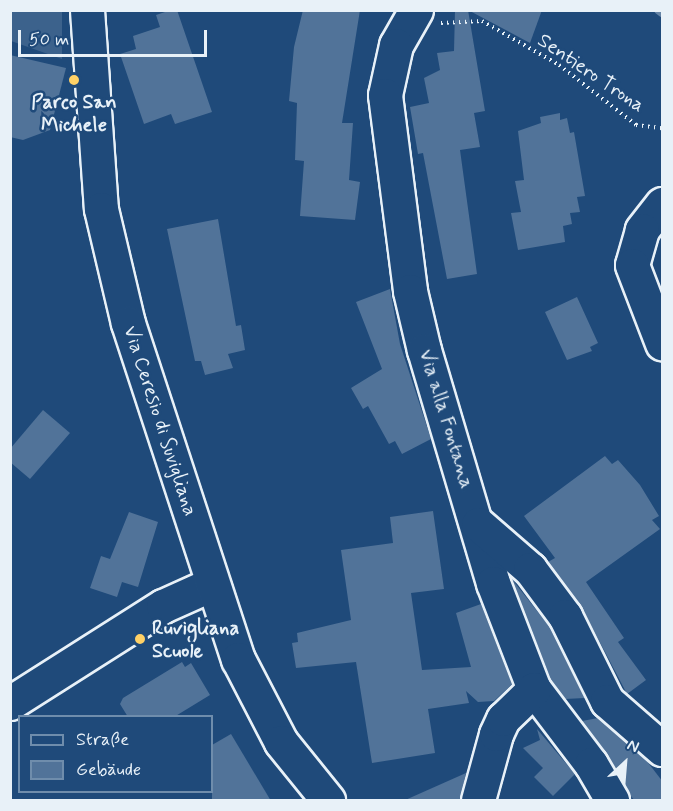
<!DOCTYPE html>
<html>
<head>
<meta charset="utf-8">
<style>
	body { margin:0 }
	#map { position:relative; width:673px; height:811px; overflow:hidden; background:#1f4a7a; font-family:Mynerve,sans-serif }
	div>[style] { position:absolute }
	.green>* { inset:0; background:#3c628c }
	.stream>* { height:8px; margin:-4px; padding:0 4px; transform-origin:4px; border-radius:4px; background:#6685a7 }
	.building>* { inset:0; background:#517399 }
	.path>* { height:4px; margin-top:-2px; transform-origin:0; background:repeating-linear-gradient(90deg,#e8f1f8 0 1.5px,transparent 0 6px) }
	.roads { filter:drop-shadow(2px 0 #e8f1f8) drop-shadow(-2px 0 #e8f1f8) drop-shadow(0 2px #e8f1f8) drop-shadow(0 -2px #e8f1f8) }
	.minor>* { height:33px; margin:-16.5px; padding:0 16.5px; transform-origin:16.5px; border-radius:16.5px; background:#1f4a7a }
	.major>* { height:33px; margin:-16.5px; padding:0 16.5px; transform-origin:16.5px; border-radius:16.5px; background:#1f4a7a }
	.dots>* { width:16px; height:16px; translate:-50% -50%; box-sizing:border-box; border:3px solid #1f4a7a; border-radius:50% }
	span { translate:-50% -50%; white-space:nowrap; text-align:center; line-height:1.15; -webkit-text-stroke:5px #1f4a7a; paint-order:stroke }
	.street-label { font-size:20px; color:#e8f1f8 }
	.poi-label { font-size:20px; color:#e8f1f8; font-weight:700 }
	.left { translate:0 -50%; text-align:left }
	.frame { position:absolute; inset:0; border:12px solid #e8f1f8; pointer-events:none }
	.legend { position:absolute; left:18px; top:715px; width:195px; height:78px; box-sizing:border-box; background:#1f4a7a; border:2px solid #6f8dac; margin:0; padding:8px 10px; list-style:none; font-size:18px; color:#e8f1f8 }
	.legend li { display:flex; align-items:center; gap:12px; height:30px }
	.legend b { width:30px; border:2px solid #6f8dac }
	.north { position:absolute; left:595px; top:733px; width:60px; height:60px; -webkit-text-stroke:4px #1f4a7a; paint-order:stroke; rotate:26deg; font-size:16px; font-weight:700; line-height:24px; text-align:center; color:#e8f1f8 }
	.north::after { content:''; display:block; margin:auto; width:21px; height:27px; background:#e8f1f8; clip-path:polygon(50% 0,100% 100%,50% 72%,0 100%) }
	.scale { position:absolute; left:18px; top:30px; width:189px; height:27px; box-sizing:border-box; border:3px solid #e8f1f8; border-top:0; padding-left:8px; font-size:18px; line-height:21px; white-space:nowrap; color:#e8f1f8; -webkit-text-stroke:4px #1f4a7a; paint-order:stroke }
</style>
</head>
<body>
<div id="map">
	<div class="green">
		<i style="clip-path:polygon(11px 10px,62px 11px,62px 59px,11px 41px)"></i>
	</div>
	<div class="stream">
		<i style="left:658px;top:10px;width:5px;rotate:37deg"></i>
	</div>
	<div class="building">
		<i style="clip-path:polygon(171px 10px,177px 10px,212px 112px,175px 124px,171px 114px,144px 124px,120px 54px,136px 49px,133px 36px,160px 27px,156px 15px)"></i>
		<i style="clip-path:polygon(303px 10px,360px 10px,342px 123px,353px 123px,349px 180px,360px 182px,355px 220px,300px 216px,304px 161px,295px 160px,297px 103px,289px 101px,294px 47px)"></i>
		<i style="clip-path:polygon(455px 10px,468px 10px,485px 111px,474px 113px,480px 147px,460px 150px,477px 274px,447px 279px,423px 153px,418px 154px,410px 107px,429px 103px,424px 78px,440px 70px,437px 53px,454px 51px)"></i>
		<i style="clip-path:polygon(468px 10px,542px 10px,530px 43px)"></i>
		<i style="clip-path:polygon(10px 55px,66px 68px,50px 130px,23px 140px,10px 137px)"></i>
		<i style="clip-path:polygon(560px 113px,560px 120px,567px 118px,570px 133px,574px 132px,585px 196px,577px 197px,580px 212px,570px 213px,572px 224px,563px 226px,565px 242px,518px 250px,511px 213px,521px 212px,515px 181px,524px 180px,518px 131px,541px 123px,540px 117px)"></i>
		<i style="clip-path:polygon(218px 219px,236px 326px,241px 325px,245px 350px,228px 354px,233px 368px,205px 375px,201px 361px,195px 361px,167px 229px)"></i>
		<i style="clip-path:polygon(390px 289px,400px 344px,431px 439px,402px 454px,395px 441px,389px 444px,368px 406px,363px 409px,351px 388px,382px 369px,356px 302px)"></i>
		<i style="clip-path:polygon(577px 297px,598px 343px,590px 347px,592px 351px,567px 360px,545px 312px)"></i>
		<i style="clip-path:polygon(43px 410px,70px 433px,30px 479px,10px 462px,10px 449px)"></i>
		<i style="clip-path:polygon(605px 456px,612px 464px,618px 460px,640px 485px,659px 516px,652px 520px,660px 529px,586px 582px,624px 638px,618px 642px,646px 680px,627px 694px,582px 608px,548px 562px,555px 558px,524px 516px)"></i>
		<i style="clip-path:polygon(433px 511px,444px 589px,411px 593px,422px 670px,471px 667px,456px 613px,481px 604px,512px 684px,494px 701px,478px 702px,466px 691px,469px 703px,428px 709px,435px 753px,372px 763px,356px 662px,296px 668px,292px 643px,298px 642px,297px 633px,351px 620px,341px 550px,393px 543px,390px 517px)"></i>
		<i style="clip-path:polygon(129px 512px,158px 522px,138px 587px,122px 582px,117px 597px,90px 588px,101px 556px,110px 559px)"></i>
		<i style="clip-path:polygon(511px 578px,549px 626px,585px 698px,565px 699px,551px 680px)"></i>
		<i style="clip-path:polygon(182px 662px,185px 667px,191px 663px,210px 695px,174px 717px,128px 717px,120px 704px,123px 698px)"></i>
		<i style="clip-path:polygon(598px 718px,646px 760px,663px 782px,663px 801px,635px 801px,630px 795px,582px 721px)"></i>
		<i style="clip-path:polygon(537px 729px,575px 774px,553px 796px,534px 777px,543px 768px,523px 748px,540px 740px)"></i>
		<i style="clip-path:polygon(231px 734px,271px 801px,212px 801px,212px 745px)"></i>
		<i style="clip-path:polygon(466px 773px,460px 801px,403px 801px)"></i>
	</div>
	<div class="path">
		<i style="left:441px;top:23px;width:41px;rotate:-2.8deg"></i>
		<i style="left:482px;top:21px;width:89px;rotate:29.7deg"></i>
		<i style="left:559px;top:65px;width:98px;rotate:37.9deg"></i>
		<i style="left:636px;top:125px;width:26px;rotate:7deg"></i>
	</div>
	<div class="roads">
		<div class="minor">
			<i style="left:416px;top:10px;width:40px;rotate:119.7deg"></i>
			<i style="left:396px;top:45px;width:51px;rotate:102.4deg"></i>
			<i style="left:385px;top:95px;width:198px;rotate:82.7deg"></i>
			<i style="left:410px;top:291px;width:61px;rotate:76.7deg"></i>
			<i style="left:424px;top:350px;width:243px;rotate:73.5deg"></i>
			<i style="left:493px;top:583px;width:114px;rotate:68.9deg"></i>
			<i style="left:534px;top:689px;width:94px;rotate:52.8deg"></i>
			<i style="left:591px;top:764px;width:42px;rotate:59.7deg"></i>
			<i style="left:662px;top:204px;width:33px;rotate:128deg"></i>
			<i style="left:642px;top:230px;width:36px;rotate:106deg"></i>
			<i style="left:632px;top:265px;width:84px;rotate:69deg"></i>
			<i style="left:478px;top:524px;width:69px;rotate:40.9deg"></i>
			<i style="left:530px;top:569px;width:59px;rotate:53.3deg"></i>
			<i style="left:565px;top:616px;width:95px;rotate:63.7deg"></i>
			<i style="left:607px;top:701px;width:73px;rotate:41.1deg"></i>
			<i style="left:10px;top:703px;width:181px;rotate:-32.4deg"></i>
			<i style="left:163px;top:606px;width:54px;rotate:-24.2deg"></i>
			<i style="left:478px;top:800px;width:68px;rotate:-74.7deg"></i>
			<i style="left:496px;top:734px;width:17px;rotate:-65deg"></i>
			<i style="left:503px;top:719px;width:43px;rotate:-44.1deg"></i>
		</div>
		<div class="major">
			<i style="left:87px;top:10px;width:199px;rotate:86deg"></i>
			<i style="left:101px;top:209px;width:117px;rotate:76.7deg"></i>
			<i style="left:128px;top:323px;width:354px;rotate:71.9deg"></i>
			<i style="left:238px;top:659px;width:93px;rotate:62.6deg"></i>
			<i style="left:281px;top:742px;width:75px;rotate:51deg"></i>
		</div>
	</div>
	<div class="dots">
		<i style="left:74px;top:80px;background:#ffd166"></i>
		<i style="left:140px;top:639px;background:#ffd166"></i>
	</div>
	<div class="street-label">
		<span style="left:591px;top:73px;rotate:34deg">Sentiero Trona</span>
		<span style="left:446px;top:419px;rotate:73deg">Via alla Fontana</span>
		<span style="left:160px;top:421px;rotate:72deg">Via Ceresio di Suvigliana</span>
	</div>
	<div class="poi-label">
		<span style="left:74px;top:114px">Parco San<br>Michele</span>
		<span class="left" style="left:152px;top:640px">Ruvigliana<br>Scuole</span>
	</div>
	<div class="frame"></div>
	<ul class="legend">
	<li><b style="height:8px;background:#1f4a7a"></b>Straße</li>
	<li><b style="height:16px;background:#517399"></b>Gebäude</li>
	</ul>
	<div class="north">N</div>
	<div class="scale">50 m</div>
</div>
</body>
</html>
